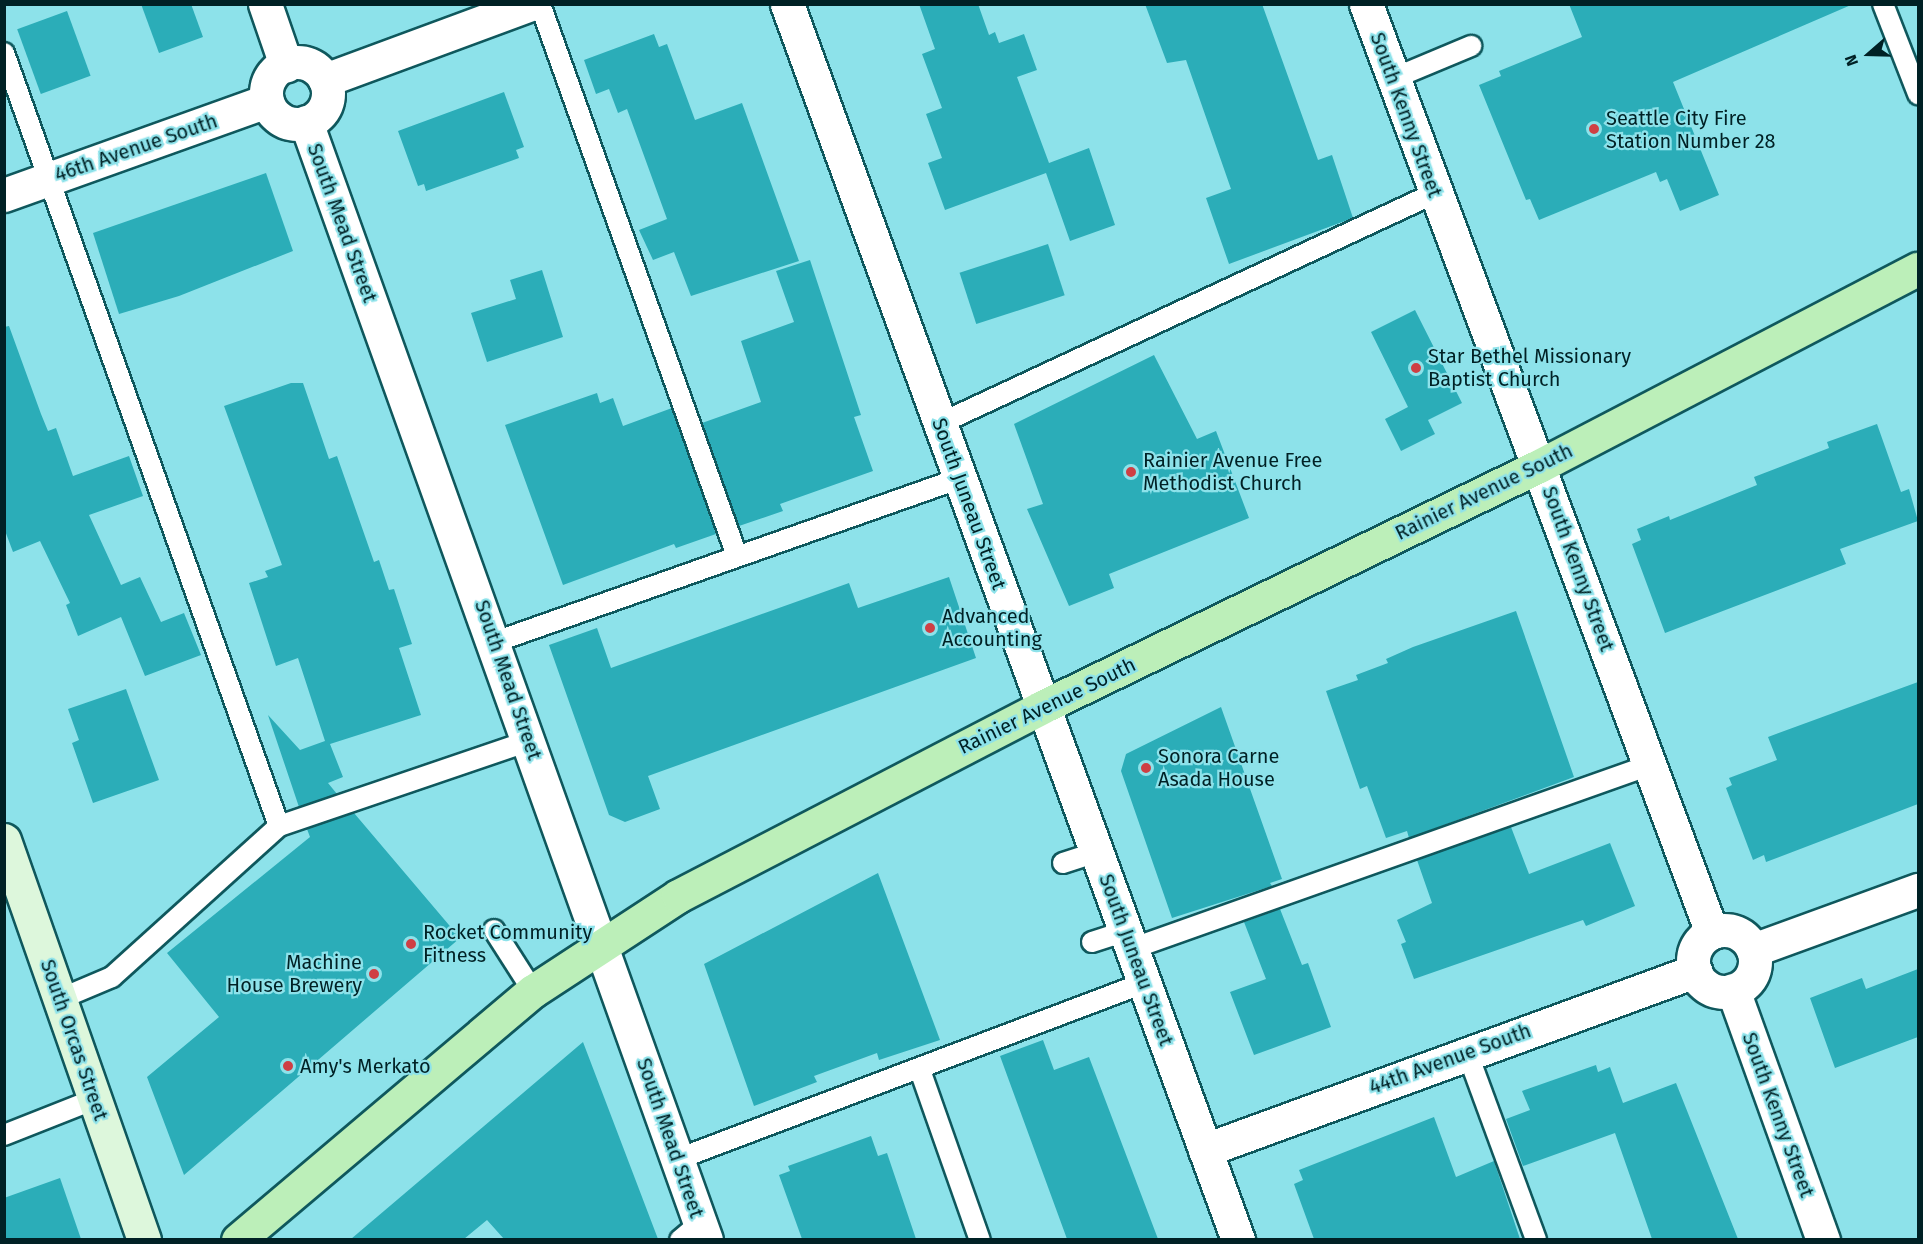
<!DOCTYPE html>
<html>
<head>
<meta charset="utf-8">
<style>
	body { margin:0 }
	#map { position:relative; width:1923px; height:1244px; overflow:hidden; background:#8de2ea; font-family:"Fira Sans",sans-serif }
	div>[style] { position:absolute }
	.building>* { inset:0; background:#2badb8; transform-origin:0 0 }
	.roads { filter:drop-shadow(2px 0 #0f585d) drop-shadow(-2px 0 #0f585d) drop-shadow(0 2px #0f585d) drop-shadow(0 -2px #0f585d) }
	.lane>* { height:20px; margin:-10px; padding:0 10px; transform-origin:10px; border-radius:10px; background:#fff }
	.street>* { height:33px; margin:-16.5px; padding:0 16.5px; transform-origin:16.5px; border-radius:16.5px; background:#fff }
	.street>.ring { margin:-16.5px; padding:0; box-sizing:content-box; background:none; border:33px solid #fff; border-radius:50% }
	.secondary>* { height:33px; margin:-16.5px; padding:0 16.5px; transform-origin:16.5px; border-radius:16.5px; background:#ddf7dc }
	.primary>* { height:33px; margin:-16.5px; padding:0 16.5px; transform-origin:16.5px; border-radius:16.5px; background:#bcefb9 }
	.dots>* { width:16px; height:16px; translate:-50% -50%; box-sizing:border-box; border:3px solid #8de2ea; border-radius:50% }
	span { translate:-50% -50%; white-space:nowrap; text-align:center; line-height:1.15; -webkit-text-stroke:4.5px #8de2ea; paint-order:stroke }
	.street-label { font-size:20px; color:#002125 }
	.poi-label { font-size:20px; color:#002125 }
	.left { translate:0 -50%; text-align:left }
	.right { translate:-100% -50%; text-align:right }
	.frame { position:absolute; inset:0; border:6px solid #002125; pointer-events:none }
	.north { position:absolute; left:1839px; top:24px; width:60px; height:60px; -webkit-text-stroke:4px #8de2ea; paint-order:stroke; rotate:250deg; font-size:16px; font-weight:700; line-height:24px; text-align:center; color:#002125 }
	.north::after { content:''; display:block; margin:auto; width:21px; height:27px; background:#002125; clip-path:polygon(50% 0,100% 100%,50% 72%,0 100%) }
</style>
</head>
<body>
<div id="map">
	<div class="building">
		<i style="clip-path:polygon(141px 4px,191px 4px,203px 37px,159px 53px)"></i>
		<i style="clip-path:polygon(919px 4px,978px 4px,989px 35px,995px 32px,999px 43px,1024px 34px,1037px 70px,1017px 77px,1049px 163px,1089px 148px,1115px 225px,1070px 241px,1046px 173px,945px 210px,928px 163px,942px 158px,926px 114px,942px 108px,922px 54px,935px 49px)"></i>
		<i style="clip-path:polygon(1145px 4px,1262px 4px,1318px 160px,1332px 155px,1353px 218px,1229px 264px,1206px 198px,1231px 189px,1186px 60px,1167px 63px)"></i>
		<i style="clip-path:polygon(1569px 4px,1851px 4px,1851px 5px,1673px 82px,1719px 195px,1680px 211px,1667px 179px,1660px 182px,1656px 172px,1539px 220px,1530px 199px,1526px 200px,1479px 85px,1501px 76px,1499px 71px,1582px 37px)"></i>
		<i style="left:67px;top:11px;width:69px;height:53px;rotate:70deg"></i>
		<i style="clip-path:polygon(654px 34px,659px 47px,667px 44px,695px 120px,742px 103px,799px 261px,691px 296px,674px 252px,653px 260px,639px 230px,667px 219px,627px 109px,618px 113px,609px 89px,596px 94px,584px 60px)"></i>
		<i style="clip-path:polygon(504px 92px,524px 147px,516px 150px,519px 158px,426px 191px,424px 184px,418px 186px,398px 131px)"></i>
		<i style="clip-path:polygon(266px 173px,293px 251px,179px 296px,119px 314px,93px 233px)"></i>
		<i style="left:1048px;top:244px;width:54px;height:93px;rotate:72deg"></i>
		<i style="clip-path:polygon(810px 260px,861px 415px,854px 417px,873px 471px,780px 504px,783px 511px,739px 526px,702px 423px,761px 402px,741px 341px,794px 322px,776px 271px)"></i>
		<i style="clip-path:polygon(542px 270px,563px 337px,487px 362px,471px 313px,516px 299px,510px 280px)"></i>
		<i style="clip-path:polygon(1415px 310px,1462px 403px,1428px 420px,1435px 434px,1401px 451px,1385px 419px,1408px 407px,1371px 332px)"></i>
		<i style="clip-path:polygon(9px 326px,41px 414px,48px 431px,56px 428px,73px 476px,129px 456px,143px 496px,89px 515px,121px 585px,140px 577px,161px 622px,184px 613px,201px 655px,145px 676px,121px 617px,78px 636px,66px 605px,70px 603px,40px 541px,13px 552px,4px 528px,4px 327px)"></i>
		<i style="clip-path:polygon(1154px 355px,1197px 439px,1216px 431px,1249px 518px,1109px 574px,1114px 588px,1069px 606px,1027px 509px,1043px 504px,1014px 424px)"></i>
		<i style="clip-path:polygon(291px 383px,303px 383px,329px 459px,337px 456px,374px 562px,379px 560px,389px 590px,394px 589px,412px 644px,399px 648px,421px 715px,330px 744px,343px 777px,328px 783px,337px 794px,299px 807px,268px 715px,300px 750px,325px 741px,298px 658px,276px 666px,249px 583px,268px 577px,265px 571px,282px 565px,224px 406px)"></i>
		<i style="clip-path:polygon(597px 393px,600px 403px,613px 398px,623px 426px,672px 408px,716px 534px,676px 548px,674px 544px,563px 585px,505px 425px)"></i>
		<i style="clip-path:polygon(1877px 424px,1901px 492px,1909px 489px,1918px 521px,1840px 549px,1846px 564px,1665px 633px,1632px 544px,1641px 540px,1637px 529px,1669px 516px,1670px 520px,1757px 485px,1754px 477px,1829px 448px,1827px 442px)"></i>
		<i style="clip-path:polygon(949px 577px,976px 658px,648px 776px,660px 809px,625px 822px,609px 815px,549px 645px,597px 628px,611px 668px,849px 583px,858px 608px)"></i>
		<i style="clip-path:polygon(1516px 611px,1574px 777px,1409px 838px,1407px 831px,1386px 838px,1367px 786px,1360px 789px,1326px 691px,1358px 680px,1356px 675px,1388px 663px,1386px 659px,1413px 647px)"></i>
		<i style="clip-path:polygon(1918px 682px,1918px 804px,1766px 862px,1764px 855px,1753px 860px,1726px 788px,1732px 785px,1729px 778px,1777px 760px,1768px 737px)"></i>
		<i style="clip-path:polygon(126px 689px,159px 780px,93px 803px,72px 743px,79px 740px,68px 709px)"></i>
		<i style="clip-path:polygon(1221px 707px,1282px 879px,1270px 883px,1272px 886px,1172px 918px,1121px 771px,1126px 754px)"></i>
		<i style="clip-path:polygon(354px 813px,460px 938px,184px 1175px,147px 1077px,219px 1017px,167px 953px,310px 837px,307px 829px)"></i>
		<i style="clip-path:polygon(1511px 827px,1529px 874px,1610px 843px,1635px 906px,1586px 926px,1583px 920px,1414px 979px,1401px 944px,1406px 942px,1397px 920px,1432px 903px,1417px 860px)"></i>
		<i style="clip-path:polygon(878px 873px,940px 1040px,879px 1060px,877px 1053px,814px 1076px,817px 1082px,754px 1106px,704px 964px)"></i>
		<i style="clip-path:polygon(1280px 909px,1302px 965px,1308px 963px,1331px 1027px,1254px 1055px,1230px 992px,1266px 979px,1244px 922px)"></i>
		<i style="clip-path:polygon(1918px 969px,1918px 1037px,1835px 1068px,1810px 998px,1862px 978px,1866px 989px)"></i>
		<i style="clip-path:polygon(1043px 1040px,1054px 1070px,1089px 1057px,1158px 1239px,1067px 1239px,1000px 1056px)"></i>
		<i style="clip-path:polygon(583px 1042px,658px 1239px,504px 1239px,487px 1220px,464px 1239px,351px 1239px)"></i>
		<i style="clip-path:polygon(1596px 1065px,1598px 1072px,1610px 1067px,1623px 1103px,1676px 1083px,1738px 1239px,1652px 1239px,1615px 1133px,1523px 1166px,1506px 1119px,1530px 1110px,1522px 1091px)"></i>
		<i style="clip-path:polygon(1434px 1117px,1456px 1177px,1494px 1161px,1520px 1239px,1314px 1239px,1294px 1184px,1303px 1180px,1299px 1170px)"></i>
		<i style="clip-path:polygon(871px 1136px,878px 1156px,887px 1153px,916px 1239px,802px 1239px,779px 1175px,790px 1171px,788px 1166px)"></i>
		<i style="clip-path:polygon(60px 1178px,81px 1239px,4px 1239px,4px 1198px)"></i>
	</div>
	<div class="roads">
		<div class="lane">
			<i style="left:540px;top:4px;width:586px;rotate:70.36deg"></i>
			<i style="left:1883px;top:4px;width:97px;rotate:68.7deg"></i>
			<i style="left:4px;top:53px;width:820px;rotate:70.42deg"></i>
			<i style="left:1392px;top:79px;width:86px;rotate:-22.7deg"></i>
			<i style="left:939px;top:424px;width:547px;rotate:-24.97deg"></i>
			<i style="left:495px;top:642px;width:493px;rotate:-19.4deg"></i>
			<i style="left:1063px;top:863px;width:35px;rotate:-18deg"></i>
			<i style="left:494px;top:930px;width:72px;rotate:57.4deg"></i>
			<i style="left:1092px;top:942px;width:35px;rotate:-18deg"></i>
			<i style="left:1131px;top:949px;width:551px;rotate:-19.52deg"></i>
			<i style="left:60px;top:999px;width:56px;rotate:-22.9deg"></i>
			<i style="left:112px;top:977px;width:225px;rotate:-42.1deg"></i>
			<i style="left:279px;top:826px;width:264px;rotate:-18.8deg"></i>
			<i style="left:1467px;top:1052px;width:200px;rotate:69.8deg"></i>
			<i style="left:920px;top:1070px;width:180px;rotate:70.6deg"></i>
			<i style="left:4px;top:1135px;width:98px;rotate:-21.6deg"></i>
			<i style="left:678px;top:1159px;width:498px;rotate:-20.7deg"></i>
			<i style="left:680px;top:1240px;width:26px;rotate:-40deg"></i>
		</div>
		<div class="street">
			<i style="left:265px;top:4px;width:65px;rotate:71deg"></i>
			<i style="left:787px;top:4px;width:1316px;rotate:69.95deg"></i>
			<i style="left:1366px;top:4px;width:991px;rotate:69.57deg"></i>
			<i class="ring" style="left:266px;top:62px;width:29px;height:29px"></i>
			<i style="left:325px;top:80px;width:220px;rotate:-20.3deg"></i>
			<i style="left:306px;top:122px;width:1187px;rotate:70.31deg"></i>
			<i style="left:4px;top:195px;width:279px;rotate:-19.7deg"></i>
			<i class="ring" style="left:1693px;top:930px;width:29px;height:29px"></i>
			<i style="left:1753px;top:950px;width:176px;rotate:-20deg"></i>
			<i style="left:1733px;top:990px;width:266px;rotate:70.2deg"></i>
			<i style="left:1205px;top:1150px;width:522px;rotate:-20.07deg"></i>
		</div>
		<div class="secondary">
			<i style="left:4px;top:840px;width:424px;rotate:70.7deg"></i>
		</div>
		<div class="primary">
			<i style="left:238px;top:1240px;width:386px;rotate:-40.2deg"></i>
			<i style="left:533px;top:991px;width:173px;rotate:-33.2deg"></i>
			<i style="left:678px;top:896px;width:410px;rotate:-27.4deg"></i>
			<i style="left:1042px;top:707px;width:552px;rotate:-25.87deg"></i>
			<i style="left:1539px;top:466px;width:427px;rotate:-27.5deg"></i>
		</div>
	</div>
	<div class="dots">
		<i style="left:1594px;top:129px;background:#cf3f44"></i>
		<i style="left:1416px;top:368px;background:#cf3f44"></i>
		<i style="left:1131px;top:472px;background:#cf3f44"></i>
		<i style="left:930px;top:628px;background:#cf3f44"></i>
		<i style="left:1146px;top:768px;background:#cf3f44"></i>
		<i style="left:411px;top:944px;background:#cf3f44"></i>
		<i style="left:374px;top:974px;background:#cf3f44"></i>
		<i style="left:288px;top:1066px;background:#cf3f44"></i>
	</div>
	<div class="street-label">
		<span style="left:1406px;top:115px;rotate:70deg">South Kenny Street</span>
		<span style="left:136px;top:148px;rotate:-19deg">46th Avenue South</span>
		<span style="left:342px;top:223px;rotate:70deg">South Mead Street</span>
		<span style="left:1484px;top:492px;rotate:-26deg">Rainier Avenue South</span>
		<span style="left:969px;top:504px;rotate:70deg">South Juneau Street</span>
		<span style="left:1578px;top:569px;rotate:70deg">South Kenny Street</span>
		<span style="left:508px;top:680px;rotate:71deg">South Mead Street</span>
		<span style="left:1047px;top:706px;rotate:-26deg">Rainier Avenue South</span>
		<span style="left:1136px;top:960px;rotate:70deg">South Juneau Street</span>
		<span style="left:74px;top:1040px;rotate:71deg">South Orcas Street</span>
		<span style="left:1450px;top:1059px;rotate:-20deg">44th Avenue South</span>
		<span style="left:1778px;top:1115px;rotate:70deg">South Kenny Street</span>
		<span style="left:670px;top:1138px;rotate:71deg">South Mead Street</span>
	</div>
	<div class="poi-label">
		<span class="left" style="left:1606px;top:130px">Seattle City Fire<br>Station Number 28</span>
		<span class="left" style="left:1428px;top:368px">Star Bethel Missionary<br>Baptist Church</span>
		<span class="left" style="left:1143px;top:472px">Rainier Avenue Free<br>Methodist Church</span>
		<span class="left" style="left:942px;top:628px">Advanced<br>Accounting</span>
		<span class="left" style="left:1158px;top:768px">Sonora Carne<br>Asada House</span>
		<span class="left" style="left:423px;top:944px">Rocket Community<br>Fitness</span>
		<span class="right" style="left:362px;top:974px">Machine<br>House Brewery</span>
		<span class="left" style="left:300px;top:1066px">Amy's Merkato</span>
	</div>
	<div class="frame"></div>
	<div class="north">N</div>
</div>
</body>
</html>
